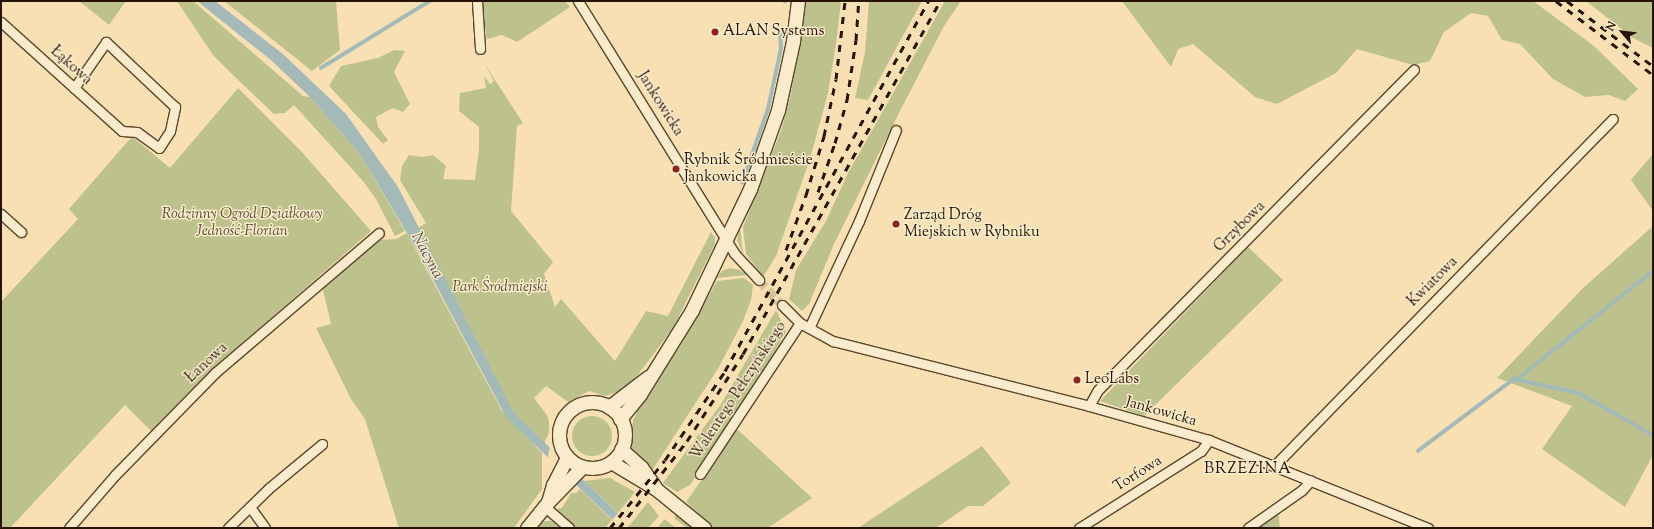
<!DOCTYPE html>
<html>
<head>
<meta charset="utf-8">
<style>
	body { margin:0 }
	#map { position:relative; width:1654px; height:529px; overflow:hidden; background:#f8e0b2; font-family:"Sorts Mill Goudy",serif }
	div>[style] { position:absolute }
	.green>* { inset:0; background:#bdc28c }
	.round { border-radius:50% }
	.water>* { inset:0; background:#a3bab9 }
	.pier>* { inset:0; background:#f8e0b2 }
	.stream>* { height:3.5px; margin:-1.75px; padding:0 1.75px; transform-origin:1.75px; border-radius:1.75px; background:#a3bab9 }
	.street-tunnel>* { height:9px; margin-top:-4.5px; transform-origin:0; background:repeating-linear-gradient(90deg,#d8c197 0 9px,transparent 0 13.5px) }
	.roads { filter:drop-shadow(1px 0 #5a472c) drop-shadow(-1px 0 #5a472c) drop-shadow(0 1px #5a472c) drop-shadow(0 -1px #5a472c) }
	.street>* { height:9px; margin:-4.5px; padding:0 4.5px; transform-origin:4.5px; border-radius:4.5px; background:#faebcd }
	.secondary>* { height:13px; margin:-6.5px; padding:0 6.5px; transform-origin:6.5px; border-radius:6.5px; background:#faebcd }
	.secondary>.ring { margin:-6.5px; padding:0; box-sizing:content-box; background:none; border:13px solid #faebcd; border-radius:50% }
	.rail>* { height:3px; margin-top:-1.5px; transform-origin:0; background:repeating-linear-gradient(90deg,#261400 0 7px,transparent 0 14px) }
	.dots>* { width:11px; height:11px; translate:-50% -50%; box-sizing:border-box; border:2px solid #faebcd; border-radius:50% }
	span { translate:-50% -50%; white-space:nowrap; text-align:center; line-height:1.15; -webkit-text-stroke:3px #faebcd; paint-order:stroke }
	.poi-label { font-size:15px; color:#261400 }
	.left { translate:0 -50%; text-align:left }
	.street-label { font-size:15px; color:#261400 }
	.park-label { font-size:15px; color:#5b5131; font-style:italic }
	.water-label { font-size:16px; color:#524e41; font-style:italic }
	.neighbourhood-label { font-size:16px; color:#261400; letter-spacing:1px }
	.frame { position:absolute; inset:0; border:2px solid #261400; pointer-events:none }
	.north { position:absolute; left:1602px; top:12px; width:40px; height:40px; -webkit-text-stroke:3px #faebcd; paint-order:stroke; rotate:298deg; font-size:11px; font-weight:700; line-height:16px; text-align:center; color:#261400 }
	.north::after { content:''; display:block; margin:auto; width:14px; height:18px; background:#261400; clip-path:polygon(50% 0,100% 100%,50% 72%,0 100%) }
</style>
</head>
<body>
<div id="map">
	<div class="green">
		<i style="clip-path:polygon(79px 1px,126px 1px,109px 25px)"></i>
		<i style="clip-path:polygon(177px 1px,193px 1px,303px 96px,310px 97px,359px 153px,405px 231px,395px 236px,376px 199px,363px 181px,294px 105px,285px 113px,274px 114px,234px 76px,213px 55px)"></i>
		<i style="clip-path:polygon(224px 1px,336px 1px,340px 50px,312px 71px)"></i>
		<i style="clip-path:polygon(480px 1px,565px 1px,570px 7px,517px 42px,502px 35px,487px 39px)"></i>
		<i style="clip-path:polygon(806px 1px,841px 1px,836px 44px,828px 93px,810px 159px,776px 256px,763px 277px,746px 254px,743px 227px,781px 131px,791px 93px)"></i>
		<i style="clip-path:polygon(869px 1px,922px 1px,868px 100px,855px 98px,865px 52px)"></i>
		<i style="clip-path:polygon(945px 1px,961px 1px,944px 26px,900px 111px,834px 244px,809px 304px,802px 311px,789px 299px,796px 270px,826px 221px,848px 173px)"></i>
		<i style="clip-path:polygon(1122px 1px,1533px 1px,1594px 46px,1638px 89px,1625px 101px,1609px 95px,1585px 97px,1553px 79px,1520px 44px,1502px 40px,1488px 16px,1471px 13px,1444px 32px,1430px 61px,1413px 65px,1357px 49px,1336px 73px,1277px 104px,1255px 97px,1193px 44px,1178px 49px,1171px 67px)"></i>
		<i style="clip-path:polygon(1586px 1px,1653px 1px,1653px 48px,1633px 38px)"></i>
		<i style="clip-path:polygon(394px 50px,405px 51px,394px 72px,410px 104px,403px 112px,393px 108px,376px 117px,378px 127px,388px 140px,383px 144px,329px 86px,341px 66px,378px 58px)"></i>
		<i style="clip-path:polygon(484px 63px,523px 123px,517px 126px,511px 211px,553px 262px,544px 274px,555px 307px,561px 299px,615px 361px,646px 311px,668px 316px,711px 232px,715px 238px,715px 244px,673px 328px,631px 384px,624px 390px,605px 396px,589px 391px,568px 402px,546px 386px,534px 398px,547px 415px,549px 422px,549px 432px,544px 444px,514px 413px,502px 392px,418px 228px,426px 223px,400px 180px,402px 166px,409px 155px,422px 157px,433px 155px,446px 166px,443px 179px,475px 180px,479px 149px,479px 127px,459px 111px,460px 93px,486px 88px,484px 76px,490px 84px,494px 81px)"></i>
		<i style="clip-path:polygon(238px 88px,301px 151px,371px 231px,211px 370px,151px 431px,125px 405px,10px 528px,1px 528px,1px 302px,78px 219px,69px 209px,128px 141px,133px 137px,170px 168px)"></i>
		<i style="clip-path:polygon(1653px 154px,1653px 211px,1631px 180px)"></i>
		<i style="clip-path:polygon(1653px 226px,1653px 455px,1625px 507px,1542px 449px,1572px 406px,1497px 378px,1582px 289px)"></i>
		<i style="clip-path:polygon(740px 227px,743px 255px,737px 240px)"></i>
		<i style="clip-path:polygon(407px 233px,502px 411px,542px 453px,542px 489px,514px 528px,399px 528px,365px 419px,351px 399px,316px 328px,331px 324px,322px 286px,377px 240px,396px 239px)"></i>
		<i style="clip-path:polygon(1248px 247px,1283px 280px,1144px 416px,1100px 401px)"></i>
		<i style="clip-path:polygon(730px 268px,740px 270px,747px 275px,716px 278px,722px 271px)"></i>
		<i style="clip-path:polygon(744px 278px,753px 285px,751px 300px,743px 321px,719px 367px,651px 472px,628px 443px,633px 421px,642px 400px,679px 348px,717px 281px)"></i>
		<i style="clip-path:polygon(776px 310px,786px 332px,752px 391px,690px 485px,677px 492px,663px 483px,721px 404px)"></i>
		<i class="round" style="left:572px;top:416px;width:40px;height:40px"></i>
		<i style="clip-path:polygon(737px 429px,812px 498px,768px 528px,713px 528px,686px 502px)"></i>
		<i style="clip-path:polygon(982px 446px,1011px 483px,983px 506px,968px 506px,936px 528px,858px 528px)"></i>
		<i style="clip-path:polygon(610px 478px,635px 492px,618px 513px,584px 481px)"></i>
		<i style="clip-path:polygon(580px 489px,612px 520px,605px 528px,576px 528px,559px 512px,557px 509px,562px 508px,571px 493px,576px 493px)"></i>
		<i style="clip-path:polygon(648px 502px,659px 516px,648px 528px,633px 528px,630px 525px)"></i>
		<i style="clip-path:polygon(1278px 510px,1280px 528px,1253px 528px)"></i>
		<i style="clip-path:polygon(675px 514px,689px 524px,694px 528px,687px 528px,675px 519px)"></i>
		<i style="clip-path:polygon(665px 519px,667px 521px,676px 528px,657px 528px)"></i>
		<i style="clip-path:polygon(543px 521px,554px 521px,562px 528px,537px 528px)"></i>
	</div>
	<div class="water">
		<i style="clip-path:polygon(197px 1px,215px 1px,284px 55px,346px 114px,398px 187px,514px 413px,633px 528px,621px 528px,506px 417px,419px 253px,359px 153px,310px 97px,272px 61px)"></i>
	</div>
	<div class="pier">
		<i style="clip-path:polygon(550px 447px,561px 457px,584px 478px,574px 486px,547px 460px)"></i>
		<i style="clip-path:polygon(619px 512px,631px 523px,627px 528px,618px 528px,611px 521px)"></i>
	</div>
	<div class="stream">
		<i style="left:785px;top:2px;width:1px;rotate:-90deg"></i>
		<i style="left:321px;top:68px;width:128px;rotate:-31.6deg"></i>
		<i style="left:742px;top:183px;width:78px;rotate:-70.6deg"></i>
		<i style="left:768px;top:109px;width:61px;rotate:-77.8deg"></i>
		<i style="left:781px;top:49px;width:18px;rotate:-93deg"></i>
		<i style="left:1516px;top:380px;width:175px;rotate:-38.5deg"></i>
		<i style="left:1418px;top:451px;width:120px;rotate:-36.9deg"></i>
		<i style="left:1514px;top:379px;width:66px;rotate:12.2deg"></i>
		<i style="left:1579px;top:393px;width:85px;rotate:29.6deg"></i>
	</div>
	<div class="street-tunnel">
		<i style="left:759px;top:280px;width:34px;rotate:47deg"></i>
	</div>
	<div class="roads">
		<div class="street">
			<i style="left:477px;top:1px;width:48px;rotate:86.4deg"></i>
			<i style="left:578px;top:1px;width:296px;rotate:58.2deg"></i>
			<i style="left:734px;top:253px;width:37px;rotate:47deg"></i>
			<i style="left:1px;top:22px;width:163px;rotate:42deg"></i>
			<i style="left:122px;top:131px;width:15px;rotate:4deg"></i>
			<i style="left:137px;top:132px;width:27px;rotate:36deg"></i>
			<i style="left:159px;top:148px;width:20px;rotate:-57deg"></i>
			<i style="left:170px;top:131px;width:25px;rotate:-78deg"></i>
			<i style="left:175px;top:107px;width:95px;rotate:-136.7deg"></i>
			<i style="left:106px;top:42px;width:56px;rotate:124.8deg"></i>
			<i style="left:1px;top:214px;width:27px;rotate:42deg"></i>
			<i style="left:782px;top:305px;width:25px;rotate:45deg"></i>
			<i style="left:800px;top:323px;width:38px;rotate:29deg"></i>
			<i style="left:833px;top:341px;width:264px;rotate:14.2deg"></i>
			<i style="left:1089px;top:406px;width:125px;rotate:15.8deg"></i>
			<i style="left:1209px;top:440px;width:236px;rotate:21.9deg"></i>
			<i style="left:809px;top:328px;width:118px;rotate:-65deg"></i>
			<i style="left:859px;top:221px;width:98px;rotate:-67.9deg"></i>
			<i style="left:1089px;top:406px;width:18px;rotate:-61deg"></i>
			<i style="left:1098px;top:390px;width:450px;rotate:-45.4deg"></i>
			<i style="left:1274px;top:466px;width:485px;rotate:-45.7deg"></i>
			<i style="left:700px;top:474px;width:181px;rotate:-56.5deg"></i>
			<i style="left:544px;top:506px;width:33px;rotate:41deg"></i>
			<i style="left:250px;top:507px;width:26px;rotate:54deg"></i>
			<i style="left:69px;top:528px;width:70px;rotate:-49deg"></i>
			<i style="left:115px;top:475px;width:144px;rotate:-45.6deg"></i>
			<i style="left:216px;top:372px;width:214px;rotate:-40.5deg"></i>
			<i style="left:228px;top:528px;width:57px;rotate:-44.3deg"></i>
			<i style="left:269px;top:488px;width:69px;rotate:-39.7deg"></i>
			<i style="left:1079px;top:528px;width:144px;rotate:-32.3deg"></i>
			<i style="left:1201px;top:451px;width:14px;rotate:-54deg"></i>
			<i style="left:1248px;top:528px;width:66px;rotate:-35.1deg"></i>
			<i style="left:1302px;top:490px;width:13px;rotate:-48deg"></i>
		</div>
		<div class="secondary">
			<i class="ring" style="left:559px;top:402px;width:53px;height:53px"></i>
			<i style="left:609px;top:407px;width:49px;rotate:-37.6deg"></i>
			<i style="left:620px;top:419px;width:32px;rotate:-51deg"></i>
			<i style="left:640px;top:394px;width:99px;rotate:-58.2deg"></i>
			<i style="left:692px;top:310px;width:134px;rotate:-64.4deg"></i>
			<i style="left:750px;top:189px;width:84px;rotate:-70.5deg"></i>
			<i style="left:778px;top:110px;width:71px;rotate:-77.7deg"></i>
			<i style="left:793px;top:41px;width:40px;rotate:-82.9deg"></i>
			<i style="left:621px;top:449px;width:27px;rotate:42deg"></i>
			<i style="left:641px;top:467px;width:24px;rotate:55deg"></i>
			<i style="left:611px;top:462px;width:52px;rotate:31deg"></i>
			<i style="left:656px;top:489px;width:62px;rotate:39.1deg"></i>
			<i style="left:548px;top:502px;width:18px;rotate:-74deg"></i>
			<i style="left:553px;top:485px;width:31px;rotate:-63deg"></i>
			<i style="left:527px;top:528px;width:33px;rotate:-51deg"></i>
			<i style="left:548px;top:502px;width:49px;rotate:-45.8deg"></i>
		</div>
	</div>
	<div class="rail">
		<i style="left:1556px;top:1px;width:122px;rotate:37.3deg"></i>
		<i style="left:1567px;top:1px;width:108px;rotate:37.1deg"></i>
		<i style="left:818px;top:192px;width:52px;rotate:-70.9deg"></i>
		<i style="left:835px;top:143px;width:45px;rotate:-74.4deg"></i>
		<i style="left:847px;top:100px;width:61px;rotate:-81.5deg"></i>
		<i style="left:856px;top:40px;width:39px;rotate:-86deg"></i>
		<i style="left:786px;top:250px;width:59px;rotate:-70deg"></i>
		<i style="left:806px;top:195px;width:62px;rotate:-73deg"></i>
		<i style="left:824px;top:136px;width:58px;rotate:-78.1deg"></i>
		<i style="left:836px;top:79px;width:79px;rotate:-83.4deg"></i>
		<i style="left:610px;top:528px;width:87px;rotate:-51deg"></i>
		<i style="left:665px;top:460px;width:107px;rotate:-56deg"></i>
		<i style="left:725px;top:371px;width:422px;rotate:-61.2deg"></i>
		<i style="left:619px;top:528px;width:110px;rotate:-52deg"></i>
		<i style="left:687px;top:441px;width:103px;rotate:-57.2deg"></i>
		<i style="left:743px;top:354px;width:404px;rotate:-60.8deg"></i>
	</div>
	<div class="dots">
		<i style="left:715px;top:32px;background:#8f2418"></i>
		<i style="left:676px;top:169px;background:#8f2418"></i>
		<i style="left:896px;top:224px;background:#8f2418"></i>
		<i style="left:1077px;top:380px;background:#8f2418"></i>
	</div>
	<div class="poi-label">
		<span class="left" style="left:723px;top:32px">ALAN Systems</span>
		<span class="left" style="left:684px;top:169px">Rybnik Śródmieście<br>Jankowicka</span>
		<span class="left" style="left:904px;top:224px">Zarząd Dróg<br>Miejskich w Rybniku</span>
		<span class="left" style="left:1085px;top:380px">LeoLabs</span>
	</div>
	<div class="street-label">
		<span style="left:71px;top:66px;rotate:42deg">Łąkowa</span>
		<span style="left:660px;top:104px;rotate:58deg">Jankowicka</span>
		<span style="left:1240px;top:227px;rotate:-45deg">Grzybowa</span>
		<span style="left:1433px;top:282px;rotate:-45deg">Kwiatowa</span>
		<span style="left:207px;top:363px;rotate:-43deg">Łanowa</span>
		<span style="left:739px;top:391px;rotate:-57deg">Walentego Pełczyńskiego</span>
		<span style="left:1161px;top:412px;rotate:16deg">Jankowicka</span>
		<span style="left:1138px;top:474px;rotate:-32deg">Torfowa</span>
	</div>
	<div class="park-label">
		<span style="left:242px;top:223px">Rodzinny Ogród Działkowy<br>Jedność-Florian</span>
		<span style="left:500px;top:288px">Park Śródmiejski</span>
	</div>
	<div class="water-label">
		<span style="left:426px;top:256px;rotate:62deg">Nacyna</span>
	</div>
	<div class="neighbourhood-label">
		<span style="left:1248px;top:470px">BRZEZINA</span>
	</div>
	<div class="frame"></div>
	<div class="north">N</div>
</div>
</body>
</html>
